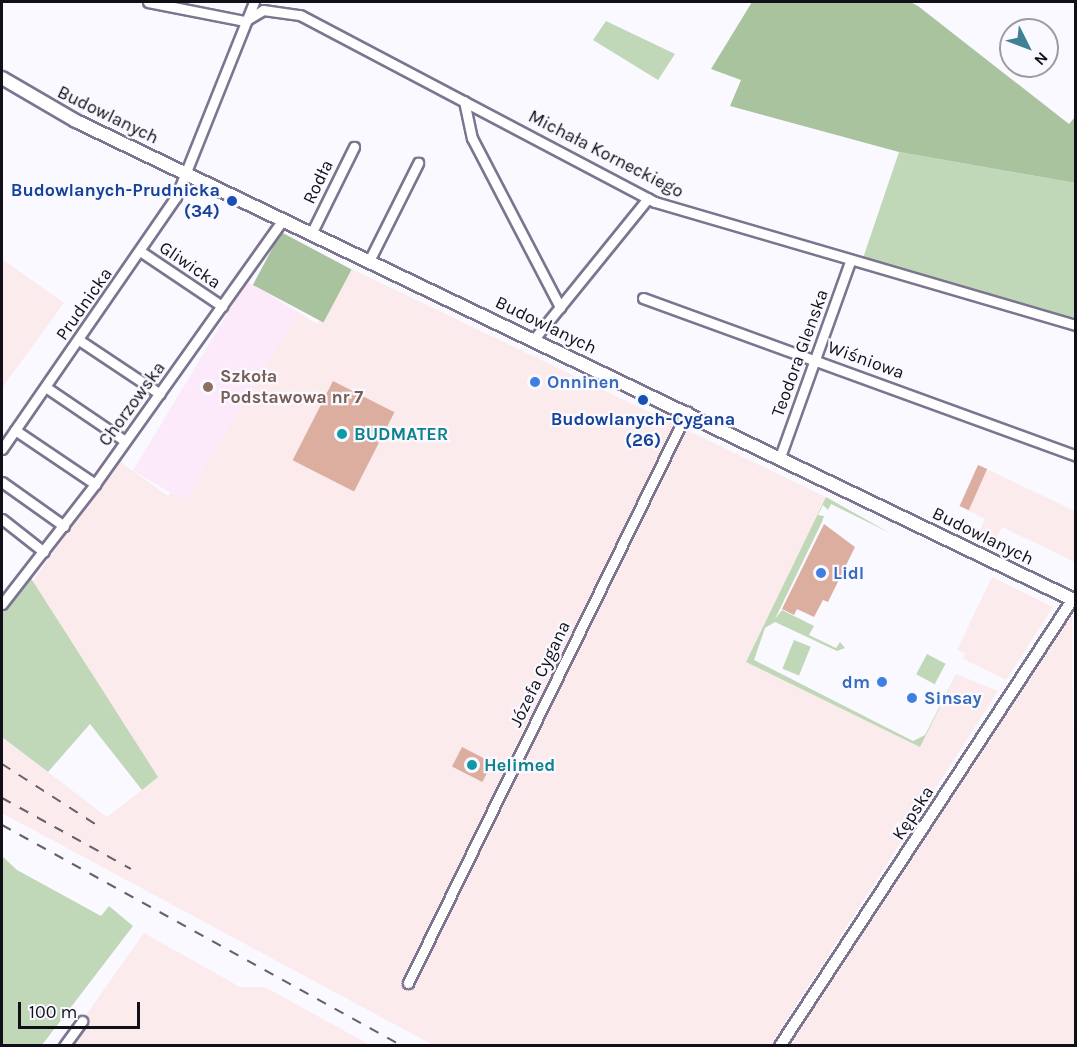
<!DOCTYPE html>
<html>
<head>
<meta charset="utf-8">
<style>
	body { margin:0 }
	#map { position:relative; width:1077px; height:1047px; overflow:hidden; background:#faf9ff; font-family:Karla,sans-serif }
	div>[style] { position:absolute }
	.industrial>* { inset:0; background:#fbebed }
	.education>* { inset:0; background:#fce9fa; transform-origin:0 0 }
	.green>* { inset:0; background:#c0d8b7; transform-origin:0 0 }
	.forest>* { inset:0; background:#a9c39f; transform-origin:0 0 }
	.building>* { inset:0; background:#dcae9f; transform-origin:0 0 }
	.roads { filter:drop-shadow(2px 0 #7c7590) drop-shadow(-2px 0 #7c7590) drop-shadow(0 2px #7c7590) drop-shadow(0 -2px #7c7590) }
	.minor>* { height:9px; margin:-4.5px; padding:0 4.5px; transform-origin:4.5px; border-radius:4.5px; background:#fff }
	.tertiary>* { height:10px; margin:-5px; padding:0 5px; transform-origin:5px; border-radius:5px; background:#fff }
	.secondary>* { height:12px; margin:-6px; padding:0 6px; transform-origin:6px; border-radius:6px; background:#fff }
	.rail>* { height:2px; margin-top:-1px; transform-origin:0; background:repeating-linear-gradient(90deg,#64616a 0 10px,transparent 0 20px) }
	.dots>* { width:16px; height:16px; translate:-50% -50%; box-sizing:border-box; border:3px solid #faf9ff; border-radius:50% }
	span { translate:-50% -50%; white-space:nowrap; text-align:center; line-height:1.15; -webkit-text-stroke:4.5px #faf9ff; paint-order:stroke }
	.street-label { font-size:18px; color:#120f19 }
	.transit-label { font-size:18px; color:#164399; font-weight:700 }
	.right { translate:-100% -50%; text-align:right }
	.education-label { font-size:18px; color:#785e54; font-weight:700 }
	.left { translate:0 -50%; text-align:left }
	.shop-label { font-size:18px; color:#366cbe; font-weight:700 }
	.culture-label { font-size:18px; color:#0d838f; font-weight:700 }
	.frame { position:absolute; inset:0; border:3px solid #120f19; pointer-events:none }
	.north { position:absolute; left:999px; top:18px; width:60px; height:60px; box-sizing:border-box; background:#faf9ff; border:2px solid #9d9ba3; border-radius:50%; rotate:132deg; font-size:16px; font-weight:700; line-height:24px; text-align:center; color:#120f19 }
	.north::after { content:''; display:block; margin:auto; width:21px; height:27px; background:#408094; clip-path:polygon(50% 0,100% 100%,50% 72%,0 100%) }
	.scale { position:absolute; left:18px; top:1002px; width:122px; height:27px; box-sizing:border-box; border:3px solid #120f19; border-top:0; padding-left:8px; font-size:18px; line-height:21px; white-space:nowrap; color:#120f19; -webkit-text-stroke:4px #faf9ff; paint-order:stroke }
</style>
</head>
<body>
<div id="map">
	<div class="industrial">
		<i style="clip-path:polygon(2px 259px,64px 303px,2px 388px)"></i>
		<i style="clip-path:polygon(352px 269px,826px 497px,746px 662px,920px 746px,956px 674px,998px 691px,770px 1046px,433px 1045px,2px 813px,2px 737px,107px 817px,158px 777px,32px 582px,119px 461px,168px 496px,298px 312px,317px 324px)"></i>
		<i style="clip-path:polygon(978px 465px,1075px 511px,1075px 562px,1002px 527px,993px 546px,977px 537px,985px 519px,959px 506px)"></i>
		<i style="clip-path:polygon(992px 577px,1053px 607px,1006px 680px,963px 659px,965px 653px,957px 650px)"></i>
		<i style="clip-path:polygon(1072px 615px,1075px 1045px,788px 1045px)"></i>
		<i style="clip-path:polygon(144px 933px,240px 987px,265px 987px,370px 1045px,64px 1046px)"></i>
	</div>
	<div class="education">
		<i style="left:247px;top:281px;width:60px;height:221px;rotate:31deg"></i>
	</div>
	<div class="green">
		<i style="clip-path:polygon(606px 21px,675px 54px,658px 80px,593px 40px)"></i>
		<i style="clip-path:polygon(899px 152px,1075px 183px,1075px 325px,861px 264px)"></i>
		<i style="clip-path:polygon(826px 497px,890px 533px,831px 504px,828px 510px,823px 505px,818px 515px,824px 516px,822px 522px,775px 619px,782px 610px,814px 626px,809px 635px,836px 648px,840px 642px,845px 648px,837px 651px,775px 622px,765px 628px,754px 660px,913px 741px,925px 735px,958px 671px,920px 747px,746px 662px)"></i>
		<i style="clip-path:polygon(27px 572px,158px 777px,142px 790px,90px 724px,48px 772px,2px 737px,2px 604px)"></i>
		<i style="left:794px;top:640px;width:18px;height:31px;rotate:22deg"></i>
		<i style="left:927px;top:654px;width:21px;height:23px;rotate:28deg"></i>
		<i style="clip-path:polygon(2px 856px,17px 870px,101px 916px,109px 906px,133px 926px,42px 1045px,2px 1045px)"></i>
	</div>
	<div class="forest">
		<i style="clip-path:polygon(752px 2px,910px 2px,918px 6px,1069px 124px,1075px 117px,1075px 183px,899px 152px,730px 106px,741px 80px,711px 69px)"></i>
		<i style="left:281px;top:232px;width:80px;height:60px;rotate:28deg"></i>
	</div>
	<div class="building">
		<i style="left:333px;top:381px;width:69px;height:89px;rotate:27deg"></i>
		<i style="left:978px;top:465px;width:10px;height:45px;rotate:24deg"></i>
		<i style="clip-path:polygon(824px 524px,855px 547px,828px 602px,823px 600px,814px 617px,797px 609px,794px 615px,782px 609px)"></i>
		<i style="left:462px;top:747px;width:34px;height:22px;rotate:27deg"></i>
	</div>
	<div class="roads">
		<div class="minor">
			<i style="left:148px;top:2px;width:99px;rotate:11.1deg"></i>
			<i style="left:245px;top:21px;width:21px;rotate:-31deg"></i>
			<i style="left:263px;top:10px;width:37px;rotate:8deg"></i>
			<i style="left:300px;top:15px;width:401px;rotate:27.8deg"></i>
			<i style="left:655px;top:202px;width:439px;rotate:16.3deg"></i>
			<i style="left:464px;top:101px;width:38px;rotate:78deg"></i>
			<i style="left:472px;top:138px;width:191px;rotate:62.5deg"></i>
			<i style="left:312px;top:232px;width:95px;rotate:-63.7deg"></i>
			<i style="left:140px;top:251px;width:99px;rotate:33.9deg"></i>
			<i style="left:369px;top:261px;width:110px;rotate:-63.4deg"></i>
			<i style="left:643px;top:298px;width:461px;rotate:20deg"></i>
			<i style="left:534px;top:339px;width:181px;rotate:-51deg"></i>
			<i style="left:79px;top:340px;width:97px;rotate:33.7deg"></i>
			<i style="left:47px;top:388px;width:94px;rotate:34.2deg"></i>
			<i style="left:15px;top:430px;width:97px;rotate:34deg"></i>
			<i style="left:2px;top:449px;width:306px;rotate:-55.4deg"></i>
			<i style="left:176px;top:197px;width:210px;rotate:-68.2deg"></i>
			<i style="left:780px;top:457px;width:208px;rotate:-70.3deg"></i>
			<i style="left:2px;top:482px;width:76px;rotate:35.4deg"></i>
			<i style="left:2px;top:519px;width:53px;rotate:38.2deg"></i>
			<i style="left:2px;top:604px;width:152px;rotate:-52.2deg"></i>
			<i style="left:95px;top:484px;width:325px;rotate:-54.6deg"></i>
			<i style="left:408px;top:983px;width:636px;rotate:-63.96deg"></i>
			<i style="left:64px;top:1046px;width:31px;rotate:-54deg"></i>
		</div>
		<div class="tertiary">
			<i style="left:780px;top:1046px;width:534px;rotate:-56.76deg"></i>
		</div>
		<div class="secondary">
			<i style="left:2px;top:78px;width:86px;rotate:30.2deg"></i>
			<i style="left:76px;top:121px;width:1109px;rotate:25.64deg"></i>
		</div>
	</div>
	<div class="rail">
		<i style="left:2px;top:764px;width:111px;rotate:32.8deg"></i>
		<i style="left:2px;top:798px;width:147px;rotate:28.8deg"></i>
		<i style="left:2px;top:825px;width:457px;rotate:28.9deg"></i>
	</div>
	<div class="dots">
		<i style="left:232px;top:201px;background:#1a4fb4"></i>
		<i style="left:535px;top:382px;background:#3f7fe0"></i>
		<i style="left:208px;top:387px;background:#8d6e63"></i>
		<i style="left:643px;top:400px;background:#1a4fb4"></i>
		<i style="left:342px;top:434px;background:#0f9aa8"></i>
		<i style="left:821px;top:573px;background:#3f7fe0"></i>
		<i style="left:882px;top:682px;background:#3f7fe0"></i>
		<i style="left:912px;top:698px;background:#3f7fe0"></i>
		<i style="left:472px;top:765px;background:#0f9aa8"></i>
	</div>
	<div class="street-label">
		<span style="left:108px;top:115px;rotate:26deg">Budowlanych</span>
		<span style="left:606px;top:154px;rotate:27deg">Michała Korneckiego</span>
		<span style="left:318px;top:182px;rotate:-64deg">Rodła</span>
		<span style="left:190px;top:265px;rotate:34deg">Gliwicka</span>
		<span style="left:84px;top:304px;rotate:-55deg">Prudnicka</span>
		<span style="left:546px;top:325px;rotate:26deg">Budowlanych</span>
		<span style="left:800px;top:353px;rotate:-70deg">Teodora Glenska</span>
		<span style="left:866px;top:360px;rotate:20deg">Wiśniowa</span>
		<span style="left:132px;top:404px;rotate:-54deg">Chorzowska</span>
		<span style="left:983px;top:536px;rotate:26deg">Budowlanych</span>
		<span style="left:540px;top:674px;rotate:-64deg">Józefa Cygana</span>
		<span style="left:913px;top:813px;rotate:-57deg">Kępska</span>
	</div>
	<div class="transit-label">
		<span class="right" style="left:220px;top:201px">Budowlanych-Prudnicka<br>(34)</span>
		<span style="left:643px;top:430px">Budowlanych-Cygana<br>(26)</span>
	</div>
	<div class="education-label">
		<span class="left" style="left:220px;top:387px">Szkoła<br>Podstawowa nr 7</span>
	</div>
	<div class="shop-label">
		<span class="left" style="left:547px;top:382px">Onninen</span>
		<span class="left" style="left:833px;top:573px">Lidl</span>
		<span class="right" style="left:870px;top:682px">dm</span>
		<span class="left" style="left:924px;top:698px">Sinsay</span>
	</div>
	<div class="culture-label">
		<span class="left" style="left:354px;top:434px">BUDMATER</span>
		<span class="left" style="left:484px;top:765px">Helimed</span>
	</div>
	<div class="frame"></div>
	<div class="north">N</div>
	<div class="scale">100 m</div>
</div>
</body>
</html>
